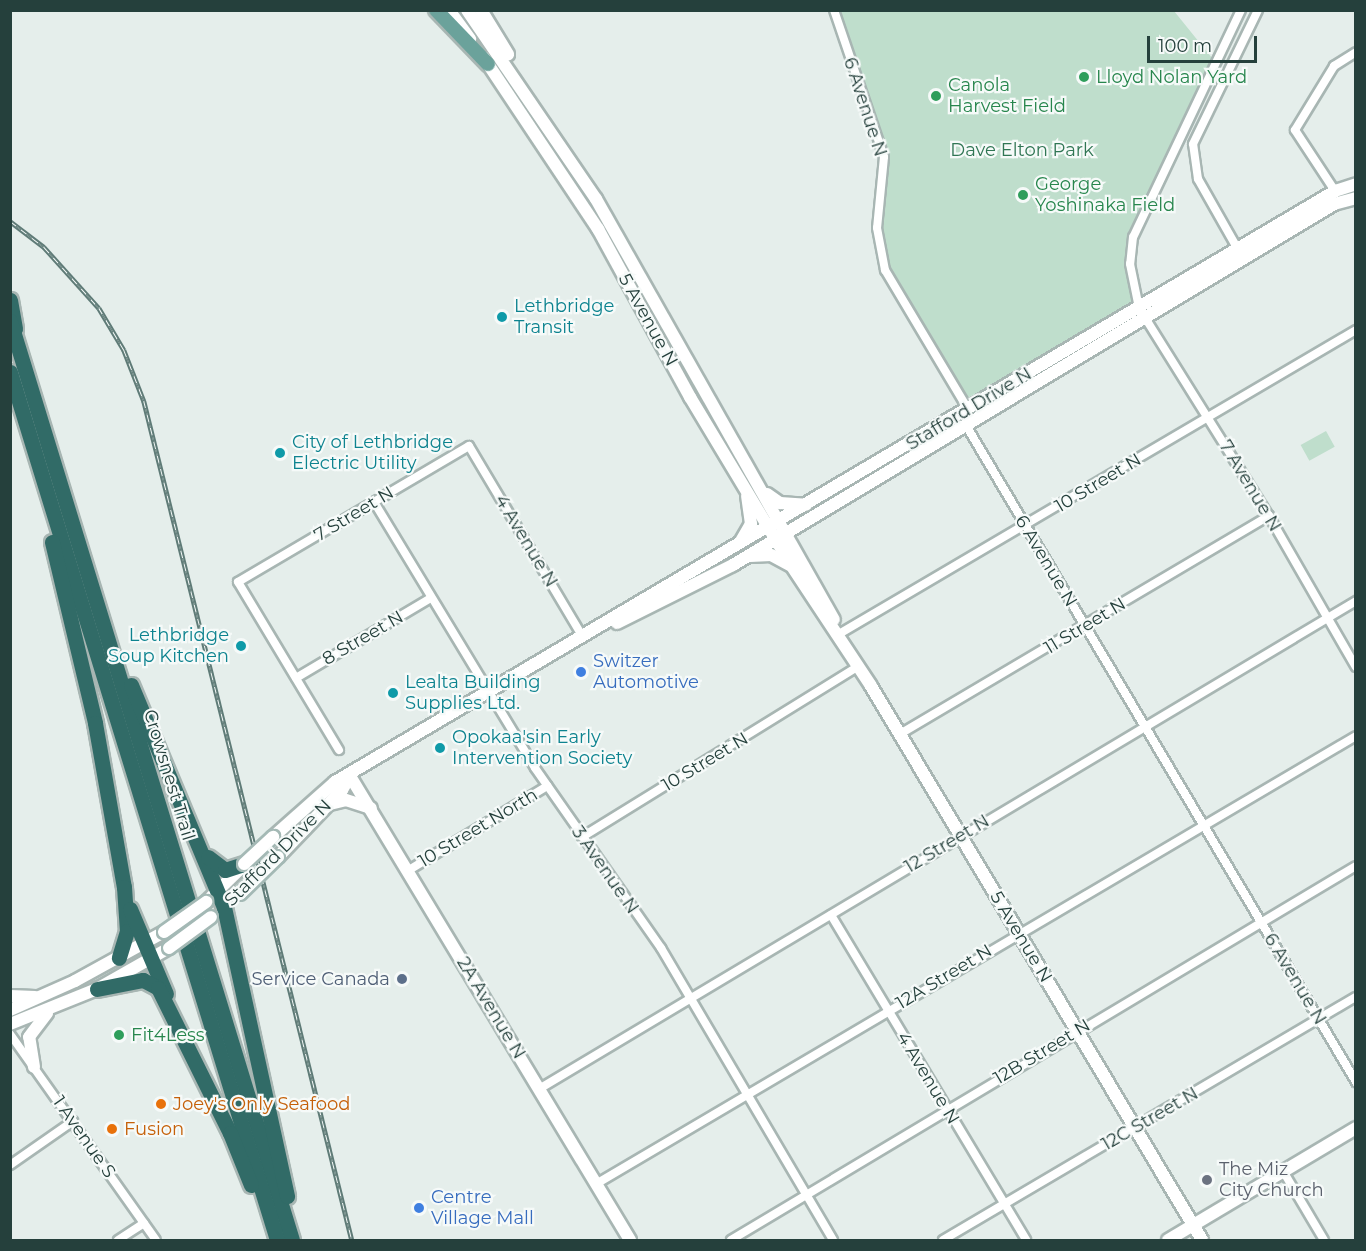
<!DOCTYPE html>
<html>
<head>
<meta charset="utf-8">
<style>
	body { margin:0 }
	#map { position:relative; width:1366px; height:1251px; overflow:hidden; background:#e5eeeb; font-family:Montserrat,sans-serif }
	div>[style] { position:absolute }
	.green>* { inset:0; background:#bfdecc; transform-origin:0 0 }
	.roads { filter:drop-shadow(2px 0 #a8b6b3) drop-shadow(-2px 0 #a8b6b3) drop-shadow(0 2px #a8b6b3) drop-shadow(0 -2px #a8b6b3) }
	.street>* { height:8px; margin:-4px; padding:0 4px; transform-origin:4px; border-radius:4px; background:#fff }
	.secondary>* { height:12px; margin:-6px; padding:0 6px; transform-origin:6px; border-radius:6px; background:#fff }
	.primary>* { height:14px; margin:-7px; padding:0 7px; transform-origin:7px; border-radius:7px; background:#6ba29b }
	.highway>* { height:15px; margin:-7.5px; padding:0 7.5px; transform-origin:7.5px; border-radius:7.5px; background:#316b67 }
	.rail>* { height:4.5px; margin-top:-2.25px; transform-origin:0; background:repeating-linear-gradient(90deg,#f6faf9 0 7px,#5f7b77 0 14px); box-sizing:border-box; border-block:2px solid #5f7b77 }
	.bridges { filter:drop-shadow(2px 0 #a4b9b5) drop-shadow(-2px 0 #a4b9b5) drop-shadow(0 2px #a4b9b5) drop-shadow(0 -2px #a4b9b5) }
	.secondary-bridge>* { height:12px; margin:-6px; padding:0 6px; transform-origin:6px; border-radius:6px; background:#fff }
	.dots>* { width:16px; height:16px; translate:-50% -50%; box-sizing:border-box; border:3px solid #f6faf9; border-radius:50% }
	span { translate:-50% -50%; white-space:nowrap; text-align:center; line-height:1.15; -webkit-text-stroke:4.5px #f6faf9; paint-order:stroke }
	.leisure-label { font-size:18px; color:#27864d }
	.left { translate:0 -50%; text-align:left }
	.street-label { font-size:18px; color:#25403c }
	.park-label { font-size:18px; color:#307654 }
	.culture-label { font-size:18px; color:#0d838f }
	.right { translate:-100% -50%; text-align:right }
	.shop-label { font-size:18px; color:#366cbe }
	.service-label { font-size:18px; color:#4e5e75 }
	.food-label { font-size:18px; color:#c56008 }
	.worship-label { font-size:18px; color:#5b616d }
	.frame { position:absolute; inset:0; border:12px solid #25403c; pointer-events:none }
	.scale { position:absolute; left:1147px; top:36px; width:110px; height:27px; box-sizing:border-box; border:3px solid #25403c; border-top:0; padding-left:8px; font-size:18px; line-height:21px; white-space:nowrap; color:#25403c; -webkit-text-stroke:4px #f6faf9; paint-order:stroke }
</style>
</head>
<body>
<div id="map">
	<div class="green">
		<i style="clip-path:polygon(834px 11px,1174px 11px,1216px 63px,1133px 237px,1130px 264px,1139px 308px,968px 409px,889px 277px,878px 244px,884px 157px)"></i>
		<i style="left:1326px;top:431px;width:18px;height:29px;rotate:61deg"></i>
	</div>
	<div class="roads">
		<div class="street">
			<i style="left:834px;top:10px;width:155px;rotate:71.2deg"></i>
			<i style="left:884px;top:157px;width:71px;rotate:95.6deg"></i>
			<i style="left:877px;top:228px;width:43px;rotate:79.2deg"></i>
			<i style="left:885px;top:270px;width:162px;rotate:59.2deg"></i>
			<i style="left:968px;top:409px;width:18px;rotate:93deg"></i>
			<i style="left:967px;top:427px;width:762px;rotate:59.29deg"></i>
			<i style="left:1241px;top:10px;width:251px;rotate:115.4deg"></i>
			<i style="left:1133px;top:237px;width:27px;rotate:96deg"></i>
			<i style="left:1130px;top:264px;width:45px;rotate:78.4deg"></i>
			<i style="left:1139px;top:308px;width:245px;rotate:58deg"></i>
			<i style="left:1269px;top:516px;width:174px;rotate:60.1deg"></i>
			<i style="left:1335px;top:191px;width:73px;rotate:-123.3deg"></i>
			<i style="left:1295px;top:130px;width:75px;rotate:-58.6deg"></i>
			<i style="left:1334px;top:66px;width:26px;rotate:-32deg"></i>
			<i style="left:1240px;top:253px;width:85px;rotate:-119.6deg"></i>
			<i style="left:1198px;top:179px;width:35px;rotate:-98deg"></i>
			<i style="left:1193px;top:144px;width:149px;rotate:-64.1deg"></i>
			<i style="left:374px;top:502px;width:311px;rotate:58.8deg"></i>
			<i style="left:535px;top:768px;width:220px;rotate:55deg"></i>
			<i style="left:661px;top:948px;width:339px;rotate:59.5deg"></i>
			<i style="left:839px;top:634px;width:600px;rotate:-30.46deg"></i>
			<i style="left:296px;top:678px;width:157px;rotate:-30.7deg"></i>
			<i style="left:900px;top:734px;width:429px;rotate:-30.6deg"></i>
			<i style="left:339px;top:750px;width:196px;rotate:-121deg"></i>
			<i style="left:238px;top:582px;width:268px;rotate:-30.5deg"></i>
			<i style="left:469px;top:446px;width:222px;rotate:59.2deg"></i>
			<i style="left:582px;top:837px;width:326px;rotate:-31.7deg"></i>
			<i style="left:409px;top:870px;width:162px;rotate:-31.3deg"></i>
			<i style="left:831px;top:915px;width:379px;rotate:59deg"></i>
			<i style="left:10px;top:1034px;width:252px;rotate:54.7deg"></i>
			<i style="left:539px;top:1089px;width:952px;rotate:-30.85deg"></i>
			<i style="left:10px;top:1165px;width:77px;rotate:-34.9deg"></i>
			<i style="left:1283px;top:1171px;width:80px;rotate:59.3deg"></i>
			<i style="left:596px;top:1184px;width:882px;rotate:-30.52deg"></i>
			<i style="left:118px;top:1240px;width:31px;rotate:-33deg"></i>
			<i style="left:731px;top:1240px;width:728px;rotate:-30.9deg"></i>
			<i style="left:943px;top:1240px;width:479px;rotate:-30.5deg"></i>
		</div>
		<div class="secondary">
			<i style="left:449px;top:10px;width:36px;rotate:54deg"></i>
			<i style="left:467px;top:10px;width:229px;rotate:55.7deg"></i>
			<i style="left:596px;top:199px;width:483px;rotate:60.5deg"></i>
			<i style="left:481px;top:10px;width:52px;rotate:58.5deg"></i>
			<i style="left:484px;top:58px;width:206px;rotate:56.3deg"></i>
			<i style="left:598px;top:229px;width:192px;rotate:61.3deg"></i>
			<i style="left:690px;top:397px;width:196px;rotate:59deg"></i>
			<i style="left:791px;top:565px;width:145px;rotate:56.5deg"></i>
			<i style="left:871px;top:686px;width:645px;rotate:59.14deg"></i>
			<i style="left:767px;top:494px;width:16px;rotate:35deg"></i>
			<i style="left:780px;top:503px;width:26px;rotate:4deg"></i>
			<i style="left:741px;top:541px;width:20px;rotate:-60deg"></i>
			<i style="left:751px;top:524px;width:28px;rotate:-98deg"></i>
			<i style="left:750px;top:556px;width:21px;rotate:-3deg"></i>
			<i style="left:771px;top:555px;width:21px;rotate:28deg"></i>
			<i style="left:617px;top:623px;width:130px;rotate:-26.6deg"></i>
			<i style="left:733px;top:565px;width:701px;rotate:-30.99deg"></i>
			<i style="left:1334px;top:204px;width:23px;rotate:-15deg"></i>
			<i style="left:350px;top:776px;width:542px;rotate:58.89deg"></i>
			<i style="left:330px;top:804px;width:16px;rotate:-14deg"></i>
			<i style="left:346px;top:800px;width:26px;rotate:18deg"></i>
			<i style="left:273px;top:837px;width:83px;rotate:-41.6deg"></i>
			<i style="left:335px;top:782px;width:1162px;rotate:-30.58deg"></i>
			<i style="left:1335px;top:191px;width:22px;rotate:-18deg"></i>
			<i style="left:278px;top:857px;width:93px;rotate:-46.3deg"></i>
			<i style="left:342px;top:790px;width:16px;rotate:-60deg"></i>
			<i style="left:206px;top:902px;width:53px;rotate:-44.2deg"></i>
			<i style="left:10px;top:996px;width:25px;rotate:2deg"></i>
			<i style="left:10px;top:1010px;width:71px;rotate:-24deg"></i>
			<i style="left:75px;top:981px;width:102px;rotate:-28.8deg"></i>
			<i style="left:10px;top:1024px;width:94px;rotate:-21.9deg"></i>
			<i style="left:97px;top:989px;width:83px;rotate:-29.7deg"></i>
			<i style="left:34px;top:1067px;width:30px;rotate:-99deg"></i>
			<i style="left:29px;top:1037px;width:30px;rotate:-53deg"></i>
			<i style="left:1168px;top:1240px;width:219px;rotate:-30.8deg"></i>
		</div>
		<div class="primary">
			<i style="left:436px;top:10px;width:75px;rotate:46.1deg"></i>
		</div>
		<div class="highway">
			<i style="left:10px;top:300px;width:29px;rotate:80deg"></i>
			<i style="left:10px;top:321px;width:961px;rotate:72.94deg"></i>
			<i style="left:10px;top:372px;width:908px;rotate:72.9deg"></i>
			<i style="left:52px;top:542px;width:186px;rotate:76.6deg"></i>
			<i style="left:95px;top:723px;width:167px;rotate:80deg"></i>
			<i style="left:124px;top:887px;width:44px;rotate:86.1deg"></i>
			<i style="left:127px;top:931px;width:28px;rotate:107deg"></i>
			<i style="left:131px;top:685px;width:241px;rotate:67.3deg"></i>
			<i style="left:224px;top:907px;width:296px;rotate:77.7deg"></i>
			<i style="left:208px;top:857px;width:21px;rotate:37deg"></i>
			<i style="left:225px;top:870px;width:20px;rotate:-18deg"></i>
			<i style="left:130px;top:909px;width:92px;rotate:67deg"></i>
			<i style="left:97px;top:989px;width:47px;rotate:-11.1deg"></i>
			<i style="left:143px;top:980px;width:17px;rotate:28deg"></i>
			<i style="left:158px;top:988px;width:162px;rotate:63.6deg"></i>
			<i style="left:230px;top:1133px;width:56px;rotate:68deg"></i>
		</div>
	</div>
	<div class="rail">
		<i style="left:10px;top:221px;width:43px;rotate:37.4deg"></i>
		<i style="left:44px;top:247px;width:82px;rotate:48deg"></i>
		<i style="left:99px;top:308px;width:49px;rotate:59.2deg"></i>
		<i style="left:124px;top:350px;width:55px;rotate:68.6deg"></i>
		<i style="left:144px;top:401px;width:864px;rotate:76.08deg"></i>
	</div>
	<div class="bridges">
		<div class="secondary-bridge">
			<i style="left:244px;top:864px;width:40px;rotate:-43deg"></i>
			<i style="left:240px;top:894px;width:53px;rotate:-44.2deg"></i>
			<i style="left:164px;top:932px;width:52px;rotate:-35.5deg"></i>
			<i style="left:169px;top:948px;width:52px;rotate:-36.4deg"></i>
		</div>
	</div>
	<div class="dots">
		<i style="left:1084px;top:77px;background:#2e9e5b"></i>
		<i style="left:936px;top:96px;background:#2e9e5b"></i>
		<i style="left:1023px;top:195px;background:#2e9e5b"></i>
		<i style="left:502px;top:317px;background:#0f9aa8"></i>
		<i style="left:280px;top:453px;background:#0f9aa8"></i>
		<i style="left:241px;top:646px;background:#0f9aa8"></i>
		<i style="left:581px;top:672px;background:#3f7fe0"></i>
		<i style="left:393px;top:693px;background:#0f9aa8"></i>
		<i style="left:440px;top:748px;background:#0f9aa8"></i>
		<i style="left:402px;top:979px;background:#5c6f8a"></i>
		<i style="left:119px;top:1035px;background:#2e9e5b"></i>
		<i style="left:161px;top:1104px;background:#e8710a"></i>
		<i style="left:112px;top:1129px;background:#e8710a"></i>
		<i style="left:1207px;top:1180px;background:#6b7280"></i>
		<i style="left:419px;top:1208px;background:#3f7fe0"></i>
	</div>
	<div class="leisure-label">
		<span class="left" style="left:1096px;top:77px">Lloyd Nolan Yard</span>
		<span class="left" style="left:948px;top:96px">Canola<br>Harvest Field</span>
		<span class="left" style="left:1035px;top:195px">George<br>Yoshinaka Field</span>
		<span class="left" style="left:131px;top:1035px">Fit4Less</span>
	</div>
	<div class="street-label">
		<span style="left:865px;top:107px;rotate:72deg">6 Avenue N</span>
		<span style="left:648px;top:320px;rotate:61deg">5 Avenue N</span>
		<span style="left:969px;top:409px;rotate:-31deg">Stafford Drive N</span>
		<span style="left:1098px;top:483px;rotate:-31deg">10 Street N</span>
		<span style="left:1250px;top:486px;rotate:59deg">7 Avenue N</span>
		<span style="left:354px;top:514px;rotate:-31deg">7 Street N</span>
		<span style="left:526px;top:541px;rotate:59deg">4 Avenue N</span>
		<span style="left:1046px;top:561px;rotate:59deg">6 Avenue N</span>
		<span style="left:1085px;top:626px;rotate:-31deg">11 Street N</span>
		<span style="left:363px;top:638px;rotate:-30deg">8 Street N</span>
		<span style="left:705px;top:762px;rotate:-31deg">10 Street N</span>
		<span style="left:169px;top:775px;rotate:73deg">Crowsnest Trail</span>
		<span style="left:478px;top:828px;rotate:-31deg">10 Street North</span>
		<span style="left:947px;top:844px;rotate:-31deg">12 Street N</span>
		<span style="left:278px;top:853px;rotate:-45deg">Stafford Drive N</span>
		<span style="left:605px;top:870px;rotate:55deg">3 Avenue N</span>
		<span style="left:1021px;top:937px;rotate:59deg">5 Avenue N</span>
		<span style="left:944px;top:977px;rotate:-31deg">12A Street N</span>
		<span style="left:1295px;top:979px;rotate:59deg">6 Avenue N</span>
		<span style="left:491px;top:1008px;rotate:59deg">2A Avenue N</span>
		<span style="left:1042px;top:1052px;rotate:-31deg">12B Street N</span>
		<span style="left:928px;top:1078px;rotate:59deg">4 Avenue N</span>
		<span style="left:1150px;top:1119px;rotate:-30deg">12C Street N</span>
		<span style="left:84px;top:1137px;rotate:55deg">1 Avenue S</span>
	</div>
	<div class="park-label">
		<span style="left:1022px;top:150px">Dave Elton Park</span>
	</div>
	<div class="culture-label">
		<span class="left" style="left:514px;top:317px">Lethbridge<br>Transit</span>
		<span class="left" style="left:292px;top:453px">City of Lethbridge<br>Electric Utility</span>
		<span class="right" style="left:229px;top:646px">Lethbridge<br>Soup Kitchen</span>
		<span class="left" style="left:405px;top:693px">Lealta Building<br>Supplies Ltd.</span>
		<span class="left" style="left:452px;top:748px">Opokaa'sin Early<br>Intervention Society</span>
	</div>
	<div class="shop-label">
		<span class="left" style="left:593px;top:672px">Switzer<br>Automotive</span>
		<span class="left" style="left:431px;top:1208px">Centre<br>Village Mall</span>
	</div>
	<div class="service-label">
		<span class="right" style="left:390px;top:979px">Service Canada</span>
	</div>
	<div class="food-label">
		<span class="left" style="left:173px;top:1104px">Joey's Only Seafood</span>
		<span class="left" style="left:124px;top:1129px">Fusion</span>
	</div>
	<div class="worship-label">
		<span class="left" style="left:1219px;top:1180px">The Miz<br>City Church</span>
	</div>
	<div class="frame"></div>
	<div class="scale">100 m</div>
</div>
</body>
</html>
